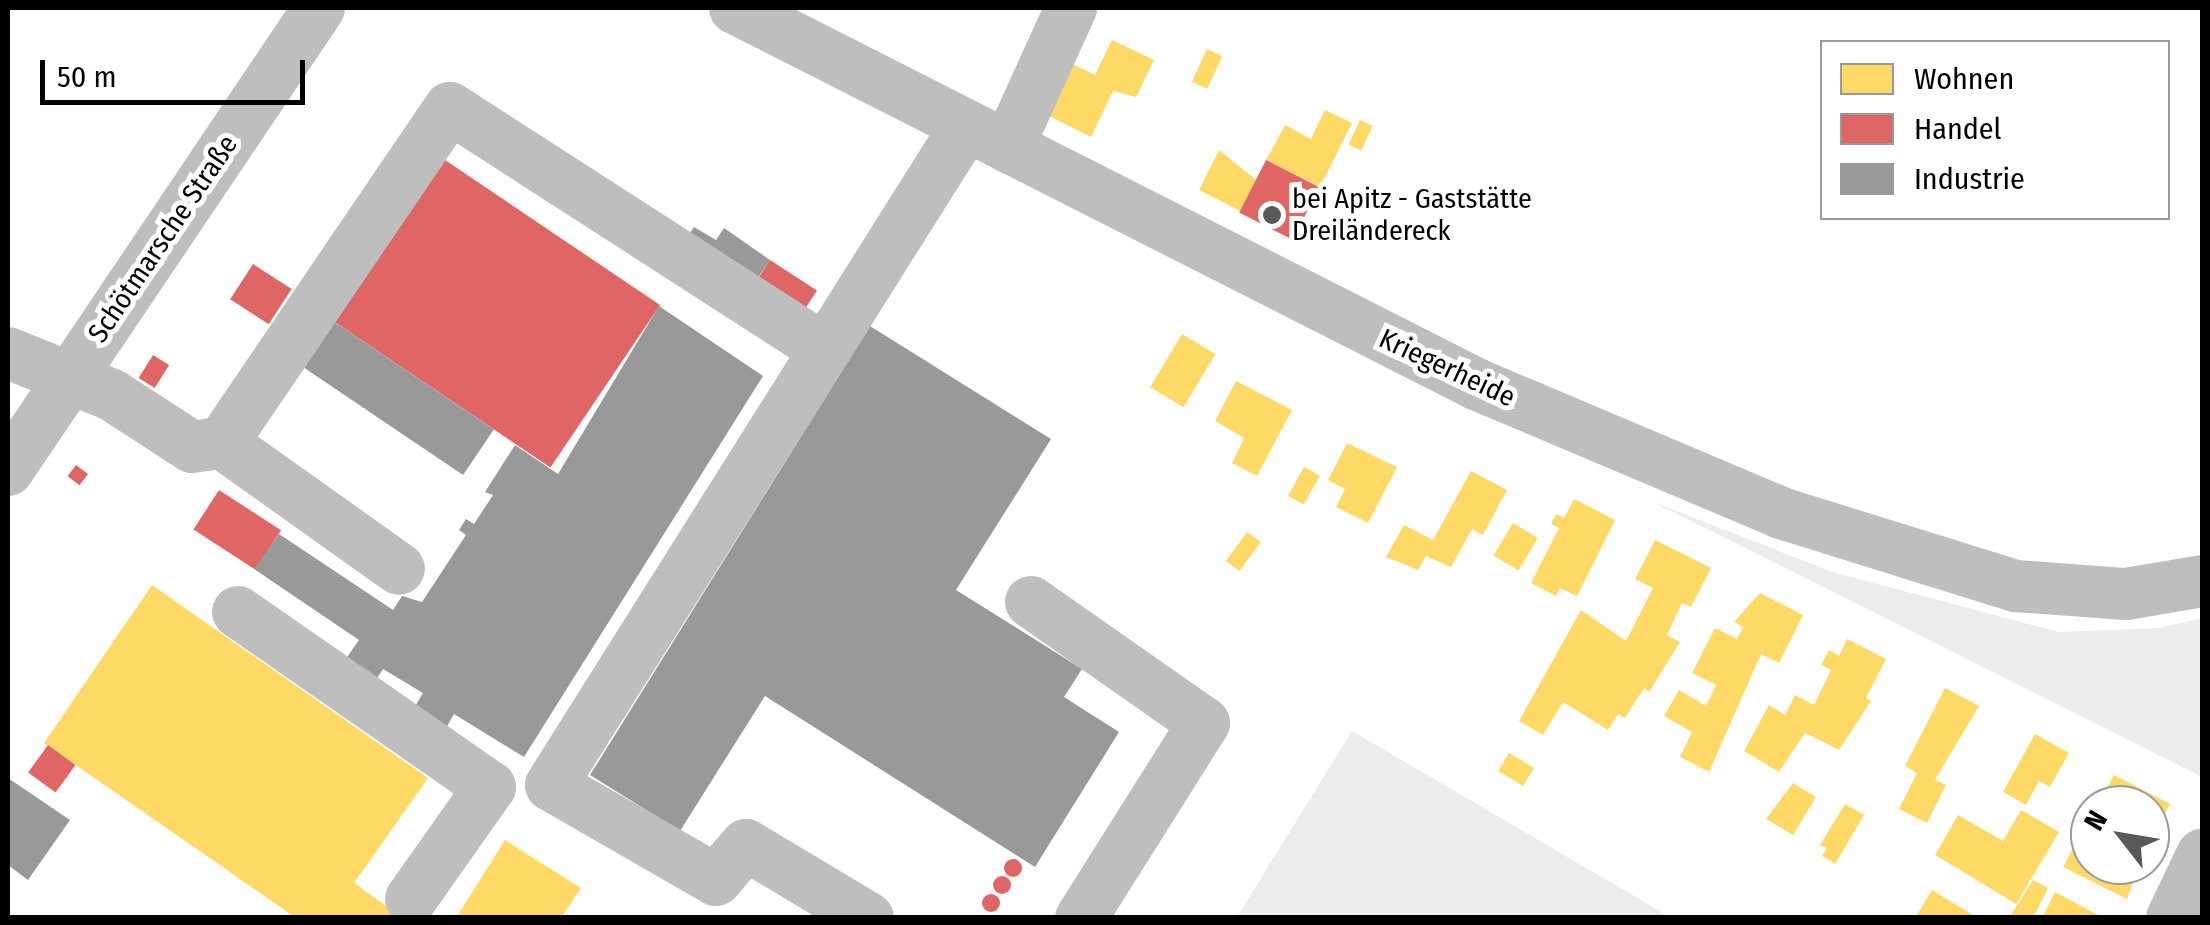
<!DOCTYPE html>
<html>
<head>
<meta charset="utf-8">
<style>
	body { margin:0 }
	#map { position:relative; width:2210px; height:925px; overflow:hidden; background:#fff; font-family:"Fira Sans Condensed",sans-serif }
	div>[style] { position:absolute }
	.green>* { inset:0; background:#ececec }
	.homes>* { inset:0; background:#ffd966; transform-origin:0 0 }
	.shops>* { inset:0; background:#e06666; transform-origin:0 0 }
	.round { border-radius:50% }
	.industry>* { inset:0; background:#999; transform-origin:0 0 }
	.minor>* { height:52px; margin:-26px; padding:0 26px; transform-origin:26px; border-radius:26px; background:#bebebe }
	.dots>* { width:28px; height:28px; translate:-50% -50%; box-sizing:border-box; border:5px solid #fff; border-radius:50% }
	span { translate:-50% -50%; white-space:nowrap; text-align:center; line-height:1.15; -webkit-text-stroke:10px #fff; paint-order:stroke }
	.poi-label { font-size:28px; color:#000 }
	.left { translate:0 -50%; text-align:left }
	.street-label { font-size:28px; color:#000 }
	.frame { position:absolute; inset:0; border:10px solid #000; pointer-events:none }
	.legend { position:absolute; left:1820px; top:40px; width:350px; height:180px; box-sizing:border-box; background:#fff; border:2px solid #999; margin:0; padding:12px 18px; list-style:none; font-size:30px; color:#000 }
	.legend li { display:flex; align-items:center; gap:20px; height:50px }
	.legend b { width:50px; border:2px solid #999 }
	.north { position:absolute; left:2070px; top:785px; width:100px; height:100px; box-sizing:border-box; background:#fff; border:2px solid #999; border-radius:50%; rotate:301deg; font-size:28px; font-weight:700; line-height:40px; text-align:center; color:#000 }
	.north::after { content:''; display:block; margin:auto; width:35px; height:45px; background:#595959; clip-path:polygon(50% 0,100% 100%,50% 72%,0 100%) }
	.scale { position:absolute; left:40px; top:60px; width:265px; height:45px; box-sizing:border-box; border:5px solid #000; border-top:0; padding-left:12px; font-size:30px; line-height:35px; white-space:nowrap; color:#000; -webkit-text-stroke:8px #fff; paint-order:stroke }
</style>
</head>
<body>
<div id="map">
	<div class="green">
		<i style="clip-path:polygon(1651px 501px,1832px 572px,2059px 632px,2159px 628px,2202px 618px,2202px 777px)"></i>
		<i style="clip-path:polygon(1352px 731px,1670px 917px,1237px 917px)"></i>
	</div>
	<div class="homes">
		<i style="clip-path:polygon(1112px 40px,1154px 60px,1136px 97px,1113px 91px,1091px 137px,1039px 111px,1064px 60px,1095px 75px)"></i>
		<i style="left:1207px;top:49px;width:17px;height:36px;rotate:25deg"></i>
		<i style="clip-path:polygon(1325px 110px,1352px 123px,1320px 187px,1266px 160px,1285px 125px,1311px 139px)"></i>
		<i style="left:1360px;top:120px;width:14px;height:27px;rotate:25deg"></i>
		<i style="clip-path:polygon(1219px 150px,1256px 180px,1240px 211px,1199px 190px)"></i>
		<i style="left:1182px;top:334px;width:39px;height:62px;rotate:31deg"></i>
		<i style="clip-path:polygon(1236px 381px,1292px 410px,1257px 476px,1232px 463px,1244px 438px,1215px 421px)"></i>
		<i style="clip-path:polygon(1347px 443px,1397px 467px,1368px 523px,1336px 507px,1345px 489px,1328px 480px)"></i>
		<i style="left:1304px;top:467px;width:18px;height:33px;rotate:29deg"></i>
		<i style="clip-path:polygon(1471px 471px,1507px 490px,1483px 535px,1472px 529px,1451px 567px,1426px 556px,1418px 570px,1386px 557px,1404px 525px,1433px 540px)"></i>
		<i style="clip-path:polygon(1574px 499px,1615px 520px,1577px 596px,1560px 588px,1556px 596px,1531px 583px,1559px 528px,1551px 524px,1556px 514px,1564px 518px)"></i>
		<i style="left:1513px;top:523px;width:29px;height:38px;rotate:31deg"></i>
		<i style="left:1247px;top:532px;width:17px;height:36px;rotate:36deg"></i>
		<i style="clip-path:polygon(1655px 540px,1711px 568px,1691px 607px,1682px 603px,1667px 635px,1680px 642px,1649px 692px,1644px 688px,1625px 718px,1618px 714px,1608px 730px,1563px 702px,1543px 735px,1519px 721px,1581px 610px,1626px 641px,1653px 588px,1635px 579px)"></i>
		<i style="clip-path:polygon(152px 585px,428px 778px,354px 883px,403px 918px,296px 918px,44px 743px)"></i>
		<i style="clip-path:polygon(1760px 593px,1803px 615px,1779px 663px,1761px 654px,1709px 772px,1680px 757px,1692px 732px,1664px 716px,1679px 690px,1706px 706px,1716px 685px,1692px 673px,1715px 628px,1737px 639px,1743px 627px,1734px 622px)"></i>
		<i style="clip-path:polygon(1847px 639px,1886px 659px,1866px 698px,1871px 701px,1839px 750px,1805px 733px,1779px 772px,1744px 751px,1769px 705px,1785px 715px,1795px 695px,1814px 705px,1831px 670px,1821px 665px,1829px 650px,1839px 656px)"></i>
		<i style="clip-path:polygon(1945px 688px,1979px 706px,1935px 780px,1946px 785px,1927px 823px,1899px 809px,1917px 773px,1905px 766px)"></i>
		<i style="clip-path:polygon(2035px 734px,2069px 753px,2050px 787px,2039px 781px,2026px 805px,2003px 792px)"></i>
		<i style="left:1509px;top:753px;width:29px;height:21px;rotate:31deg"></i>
		<i style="clip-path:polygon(2114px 775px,2170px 804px,2150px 843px,2150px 805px,2098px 805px)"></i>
		<i style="clip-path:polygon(1793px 783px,1816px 797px,1793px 835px,1766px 819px)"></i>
		<i style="clip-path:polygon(1845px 804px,1864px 815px,1835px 864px,1822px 856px,1827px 848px,1820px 845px)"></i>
		<i style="clip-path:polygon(2021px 810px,2059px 832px,2016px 904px,1935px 855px,1958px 815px,2003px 841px)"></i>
		<i style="clip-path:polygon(2083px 829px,2090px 833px,2090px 865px,2139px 865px,2127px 899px,2063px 867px)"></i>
		<i style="clip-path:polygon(505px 840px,581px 888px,561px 918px,456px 918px)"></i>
		<i style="clip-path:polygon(2033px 880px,2048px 888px,2033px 918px,2010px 916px)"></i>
		<i style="clip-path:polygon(1932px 890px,1978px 918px,1915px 918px)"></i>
		<i style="clip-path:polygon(2055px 892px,2104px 918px,2042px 918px)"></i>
	</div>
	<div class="shops">
		<i style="left:442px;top:158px;width:263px;height:196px;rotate:34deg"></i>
		<i style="left:1266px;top:160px;width:60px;height:59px;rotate:27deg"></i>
		<i style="left:770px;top:260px;width:56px;height:20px;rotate:33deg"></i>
		<i style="left:253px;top:264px;width:46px;height:42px;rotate:33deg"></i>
		<i style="left:153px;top:355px;width:19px;height:27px;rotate:32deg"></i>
		<i style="left:76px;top:465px;width:15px;height:14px;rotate:37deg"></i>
		<i style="left:219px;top:490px;width:74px;height:47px;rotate:33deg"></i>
		<i style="left:48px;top:745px;width:34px;height:34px;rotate:36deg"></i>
		<i class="round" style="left:1004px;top:859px;width:18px;height:18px"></i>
		<i class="round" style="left:993px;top:876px;width:18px;height:18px"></i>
		<i class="round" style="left:982px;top:894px;width:18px;height:18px"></i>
	</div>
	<div class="industry">
		<i style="clip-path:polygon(694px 227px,716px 240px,724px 228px,770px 260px,751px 288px,684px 242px)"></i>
		<i style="clip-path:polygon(659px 306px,763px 376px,524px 757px,454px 714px,446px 728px,414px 708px,423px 693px,383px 669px,376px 680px,345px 660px,359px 640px,254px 569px,279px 534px,393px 610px,402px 596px,422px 602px,466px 535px,459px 530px,466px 519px,474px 524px,493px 495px,485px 492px,515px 445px,558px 474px)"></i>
		<i style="left:333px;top:321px;width:194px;height:55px;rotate:34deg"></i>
		<i style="clip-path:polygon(870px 326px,1051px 439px,956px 590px,1082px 669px,1064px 697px,1119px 732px,1035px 867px,765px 696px,680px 831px,590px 775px)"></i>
		<i style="clip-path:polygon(8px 778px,70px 820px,28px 880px,8px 865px)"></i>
	</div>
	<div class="minor">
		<i style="left:735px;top:8px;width:831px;rotate:26.9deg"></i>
		<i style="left:1476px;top:384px;width:331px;rotate:22.9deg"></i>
		<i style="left:1781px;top:513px;width:246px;rotate:17.3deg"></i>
		<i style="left:2016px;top:586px;width:110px;rotate:4.2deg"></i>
		<i style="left:2126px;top:594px;width:77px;rotate:-9.7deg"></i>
		<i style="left:1008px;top:147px;width:153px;rotate:-65.6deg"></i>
		<i style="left:8px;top:353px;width:112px;rotate:22deg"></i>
		<i style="left:112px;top:395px;width:95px;rotate:33deg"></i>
		<i style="left:192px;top:447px;width:30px;rotate:-8deg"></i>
		<i style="left:222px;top:443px;width:405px;rotate:-55.8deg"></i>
		<i style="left:450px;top:108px;width:444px;rotate:32.8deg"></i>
		<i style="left:222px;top:443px;width:217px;rotate:35.4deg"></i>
		<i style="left:8px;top:470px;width:557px;rotate:-56.05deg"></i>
		<i style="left:1031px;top:602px;width:211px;rotate:35deg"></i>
		<i style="left:1204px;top:723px;width:231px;rotate:122.2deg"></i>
		<i style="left:238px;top:612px;width:307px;rotate:34.8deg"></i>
		<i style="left:490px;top:787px;width:137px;rotate:125.2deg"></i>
		<i style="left:868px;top:918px;width:142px;rotate:-149.1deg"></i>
		<i style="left:746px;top:845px;width:46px;rotate:130.6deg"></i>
		<i style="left:716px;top:880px;width:190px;rotate:-150.1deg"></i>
		<i style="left:551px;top:785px;width:779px;rotate:-57.8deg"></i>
		<i style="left:2172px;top:918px;width:70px;rotate:-64.5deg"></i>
	</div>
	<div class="dots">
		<i style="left:1272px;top:215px;background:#595959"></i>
	</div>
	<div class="poi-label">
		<span class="left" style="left:1292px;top:215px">bei Apitz - Gaststätte<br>Dreiländereck</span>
	</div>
	<div class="street-label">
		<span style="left:163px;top:239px;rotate:-56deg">Schötmarsche Straße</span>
		<span style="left:1447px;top:368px;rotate:25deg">Kriegerheide</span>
	</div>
	<div class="frame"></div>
	<ul class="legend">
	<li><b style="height:28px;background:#ffd966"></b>Wohnen</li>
	<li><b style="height:28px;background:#e06666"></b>Handel</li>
	<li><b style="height:28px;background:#999"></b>Industrie</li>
	</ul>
	<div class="north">N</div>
	<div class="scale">50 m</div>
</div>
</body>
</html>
